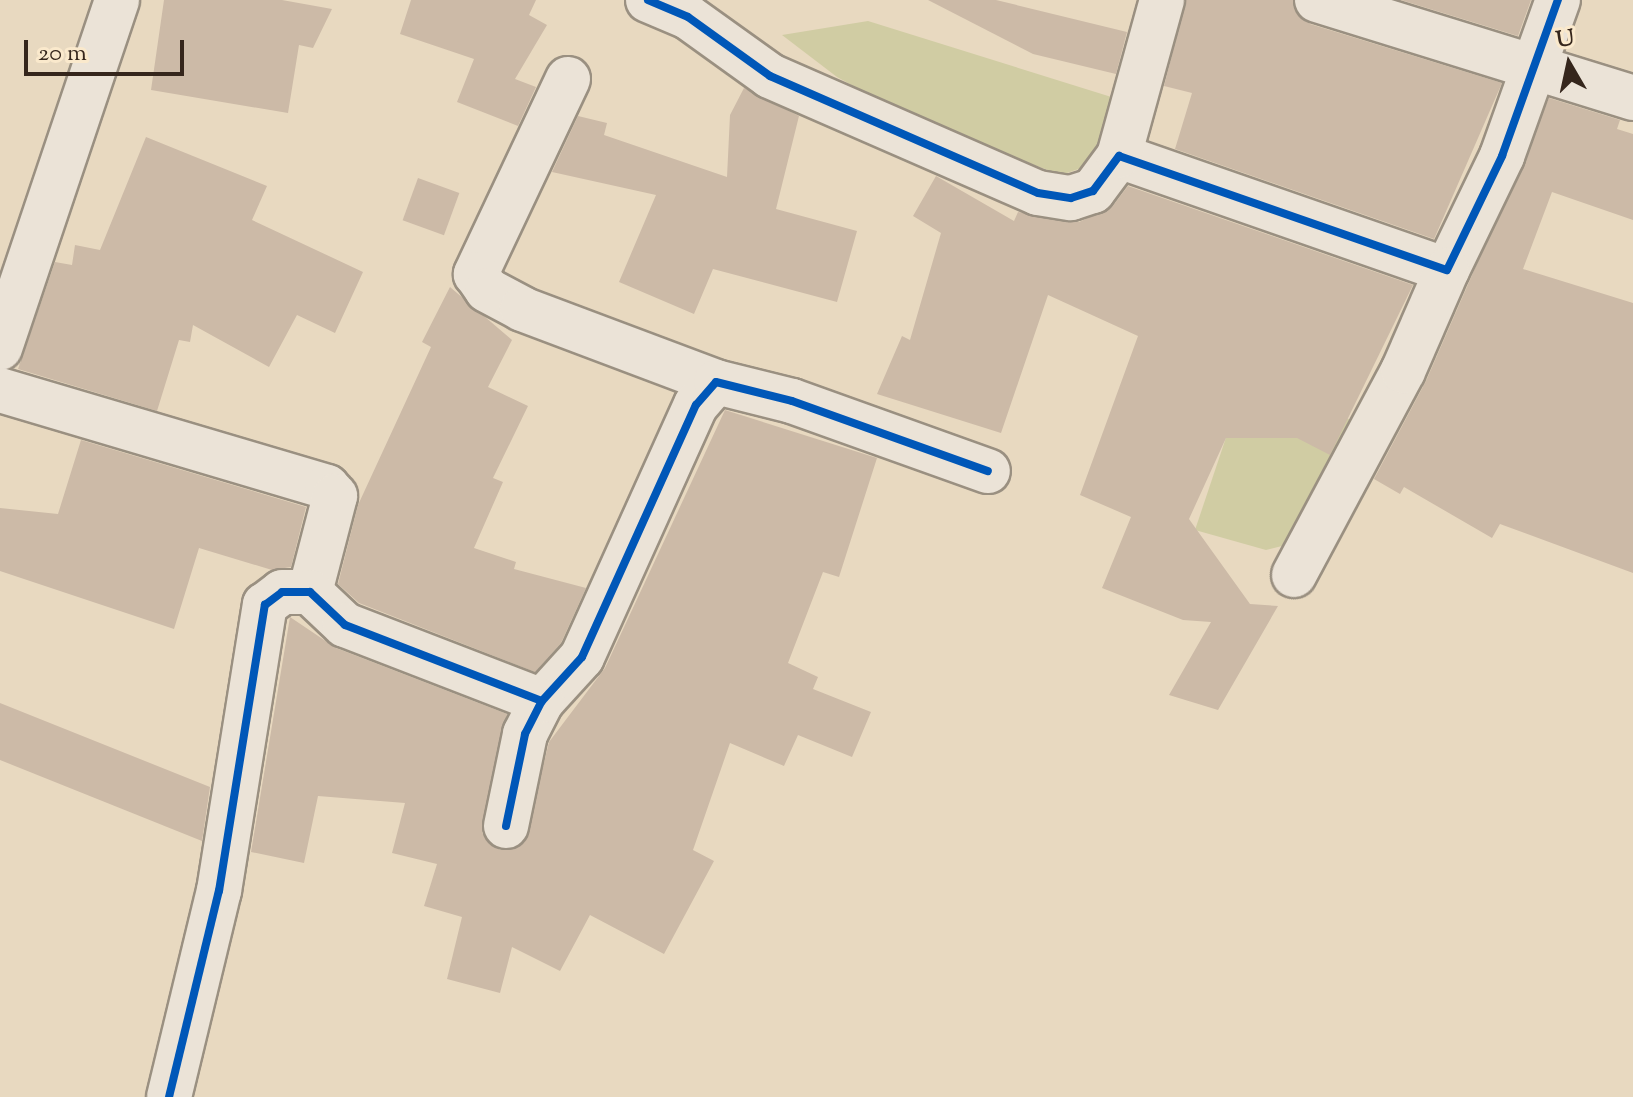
<!DOCTYPE html>
<html>
<head>
<meta charset="utf-8">
<style>
	body { margin:0 }
	#map { position:relative; width:1633px; height:1097px; overflow:hidden; background:#e8d9c0; font-family:"Sorts Mill Goudy",serif }
	div>[style] { position:absolute }
	.green>* { inset:0; background:#d0cca3 }
	.building>* { inset:0; background:#ccbaa7; transform-origin:0 0 }
	.roads { filter:drop-shadow(2px 0 #9a9081) drop-shadow(-2px 0 #9a9081) drop-shadow(0 2px #9a9081) drop-shadow(0 -2px #9a9081) }
	.minor>* { height:44px; margin:-22px; padding:0 22px; transform-origin:22px; border-radius:22px; background:#ebe3d7 }
	.cycleway>* { height:8px; margin:-4px; padding:0 4px; transform-origin:4px; border-radius:4px; background:#0057b8 }
	span { translate:-50% -50%; white-space:nowrap; text-align:center; line-height:1.15; -webkit-text-stroke:7px #fae9cc; paint-order:stroke }
	.north { position:absolute; left:1529px; top:24px; width:80px; height:80px; -webkit-text-stroke:6px #fae9cc; paint-order:stroke; rotate:351deg; font-size:22px; font-weight:700; line-height:32px; text-align:center; color:#35261c }
	.north::after { content:''; display:block; margin:auto; width:28px; height:36px; background:#35261c; clip-path:polygon(50% 0,100% 100%,50% 72%,0 100%) }
	.scale { position:absolute; left:24px; top:40px; width:160px; height:36px; box-sizing:border-box; border:4px solid #35261c; border-top:0; padding-left:10px; font-size:24px; line-height:28px; white-space:nowrap; color:#35261c; -webkit-text-stroke:6px #fae9cc; paint-order:stroke }
</style>
</head>
<body>
<div id="map">
	<div class="green">
		<i style="clip-path:polygon(868px 21px,1121px 100px,1102px 161px,1061px 175px,919px 122px,837px 77px,782px 35px)"></i>
		<i style="clip-path:polygon(1248px 372px,1355px 422px,1286px 545px,1266px 550px,1195px 530px)"></i>
	</div>
	<div class="building">
		<i style="clip-path:polygon(164px 0,282px 0,332px 9px,313px 48px,299px 45px,288px 113px,151px 90px)"></i>
		<i style="clip-path:polygon(411px 0,536px 0,529px 15px,547px 25px,515px 79px,536px 87px,518px 126px,457px 102px,474px 59px,400px 34px)"></i>
		<i style="clip-path:polygon(928px 0,996px 0,1127px 32px,1116px 74px,1033px 54px)"></i>
		<i style="clip-path:polygon(1186px 0,1293px 0,1310px 24px,1502px 83px,1434px 239px,1175px 149px,1192px 93px,1164px 86px)"></i>
		<i style="clip-path:polygon(1401px 0,1531px 0,1518px 36px)"></i>
		<i style="clip-path:polygon(744px 88px,799px 116px,776px 209px,857px 231px,837px 302px,713px 269px,694px 314px,619px 282px,656px 195px,552px 172px,578px 116px,607px 123px,604px 135px,727px 177px,730px 115px)"></i>
		<i style="clip-path:polygon(1549px 98px,1620px 120px,1617px 129px,1633px 134px,1633px 220px,1552px 192px,1523px 269px,1633px 303px,1633px 573px,1500px 524px,1492px 538px,1404px 487px,1400px 494px,1374px 479px,1426px 381px)"></i>
		<i style="clip-path:polygon(146px 137px,267px 186px,252px 220px,363px 272px,335px 333px,297px 315px,269px 367px,193px 325px,190px 342px,179px 340px,157px 411px,18px 369px,55px 262px,72px 265px,75px 245px,100px 250px)"></i>
		<i style="clip-path:polygon(936px 176px,1014px 221px,1018px 212px,1079px 222px,1112px 207px,1128px 186px,1413px 285px,1330px 455px,1297px 438px,1226px 438px,1189px 519px,1250px 604px,1278px 606px,1218px 710px,1169px 695px,1211px 622px,1183px 620px,1102px 588px,1131px 517px,1080px 495px,1138px 336px,1048px 295px,1001px 433px,877px 394px,902px 336px,910px 340px,941px 233px,913px 216px)"></i>
		<i style="left:418px;top:178px;width:44px;height:45px;rotate:20deg"></i>
		<i style="clip-path:polygon(450px 287px,512px 340px,488px 387px,528px 406px,493px 478px,503px 482px,474px 548px,516px 562px,514px 569px,586px 588px,561px 643px,535px 672px,359px 603px,338px 584px,358px 505px,431px 347px,422px 342px)"></i>
		<i style="clip-path:polygon(725px 410px,877px 458px,839px 577px,823px 572px,788px 663px,818px 677px,813px 689px,871px 712px,852px 757px,798px 735px,784px 766px,730px 743px,693px 850px,714px 861px,664px 954px,590px 915px,560px 971px,512px 947px,500px 993px,447px 979px,462px 917px,424px 906px,437px 864px,392px 853px,405px 803px,318px 796px,304px 863px,251px 852px,290px 617px,336px 648px,507px 714px,482px 833px,500px 850px,524px 843px,549px 742px,605px 668px)"></i>
		<i style="clip-path:polygon(81px 440px,306px 507px,291px 567px,272px 570px,199px 548px,174px 629px,0 571px,0 508px,58px 514px)"></i>
		<i style="clip-path:polygon(0 703px,210px 787px,202px 841px,0 760px)"></i>
	</div>
	<div class="roads">
		<div class="minor">
			<i style="left:648px;top:0;width:43px;rotate:23deg"></i>
			<i style="left:688px;top:17px;width:101px;rotate:35.7deg"></i>
			<i style="left:770px;top:76px;width:292px;rotate:23.6deg"></i>
			<i style="left:1038px;top:193px;width:33px;rotate:9deg"></i>
			<i style="left:1071px;top:198px;width:23px;rotate:-18deg"></i>
			<i style="left:1093px;top:191px;width:44px;rotate:-53.4deg"></i>
			<i style="left:1119px;top:156px;width:347px;rotate:19.2deg"></i>
			<i style="left:1447px;top:270px;width:127px;rotate:-64.2deg"></i>
			<i style="left:1502px;top:156px;width:166px;rotate:-70.3deg"></i>
			<i style="left:1317px;top:0;width:331px;rotate:17.2deg"></i>
			<i style="left:568px;top:79px;width:216px;rotate:115.3deg"></i>
			<i style="left:476px;top:274px;width:19px;rotate:55deg"></i>
			<i style="left:487px;top:290px;width:40px;rotate:28deg"></i>
			<i style="left:522px;top:309px;width:207px;rotate:20.6deg"></i>
			<i style="left:1119px;top:156px;width:162px;rotate:-74.6deg"></i>
			<i style="left:0;top:348px;width:367px;rotate:-71.4deg"></i>
			<i style="left:0;top:390px;width:341px;rotate:16.5deg"></i>
			<i style="left:327px;top:487px;width:12px;rotate:48deg"></i>
			<i style="left:335px;top:496px;width:99px;rotate:104.6deg"></i>
			<i style="left:1294px;top:575px;width:231px;rotate:-61.9deg"></i>
			<i style="left:1403px;top:371px;width:110px;rotate:-66.5deg"></i>
			<i style="left:506px;top:826px;width:94px;rotate:-78.3deg"></i>
			<i style="left:525px;top:734px;width:37px;rotate:-63deg"></i>
			<i style="left:542px;top:701px;width:59px;rotate:-47.7deg"></i>
			<i style="left:582px;top:657px;width:277px;rotate:-65.7deg"></i>
			<i style="left:696px;top:405px;width:30px;rotate:-49deg"></i>
			<i style="left:716px;top:382px;width:78px;rotate:14deg"></i>
			<i style="left:792px;top:401px;width:208px;rotate:19.7deg"></i>
			<i style="left:169px;top:1097px;width:212px;rotate:-76.4deg"></i>
			<i style="left:219px;top:891px;width:290px;rotate:-80.9deg"></i>
			<i style="left:265px;top:605px;width:21px;rotate:-37deg"></i>
			<i style="left:282px;top:592px;width:28px"></i>
			<i style="left:310px;top:592px;width:48px;rotate:43.3deg"></i>
			<i style="left:345px;top:625px;width:211px;rotate:21.1deg"></i>
		</div>
	</div>
	<div class="cycleway">
		<i style="left:648px;top:0;width:43px;rotate:23deg"></i>
		<i style="left:688px;top:17px;width:101px;rotate:35.7deg"></i>
		<i style="left:770px;top:76px;width:292px;rotate:23.6deg"></i>
		<i style="left:1038px;top:193px;width:33px;rotate:9deg"></i>
		<i style="left:1071px;top:198px;width:23px;rotate:-18deg"></i>
		<i style="left:1093px;top:191px;width:44px;rotate:-53.4deg"></i>
		<i style="left:1119px;top:156px;width:347px;rotate:19.2deg"></i>
		<i style="left:1447px;top:270px;width:127px;rotate:-64.2deg"></i>
		<i style="left:1502px;top:156px;width:166px;rotate:-70.3deg"></i>
		<i style="left:506px;top:826px;width:94px;rotate:-78.3deg"></i>
		<i style="left:525px;top:734px;width:37px;rotate:-63deg"></i>
		<i style="left:542px;top:701px;width:59px;rotate:-47.7deg"></i>
		<i style="left:582px;top:657px;width:277px;rotate:-65.7deg"></i>
		<i style="left:696px;top:405px;width:30px;rotate:-49deg"></i>
		<i style="left:716px;top:382px;width:78px;rotate:14deg"></i>
		<i style="left:792px;top:401px;width:208px;rotate:19.7deg"></i>
		<i style="left:169px;top:1097px;width:212px;rotate:-76.4deg"></i>
		<i style="left:219px;top:891px;width:290px;rotate:-80.9deg"></i>
		<i style="left:265px;top:605px;width:21px;rotate:-37deg"></i>
		<i style="left:282px;top:592px;width:28px"></i>
		<i style="left:310px;top:592px;width:48px;rotate:43.3deg"></i>
		<i style="left:345px;top:625px;width:211px;rotate:21.1deg"></i>
	</div>
	<div class="north">U</div>
	<div class="scale">20 m</div>
</div>
</body>
</html>
